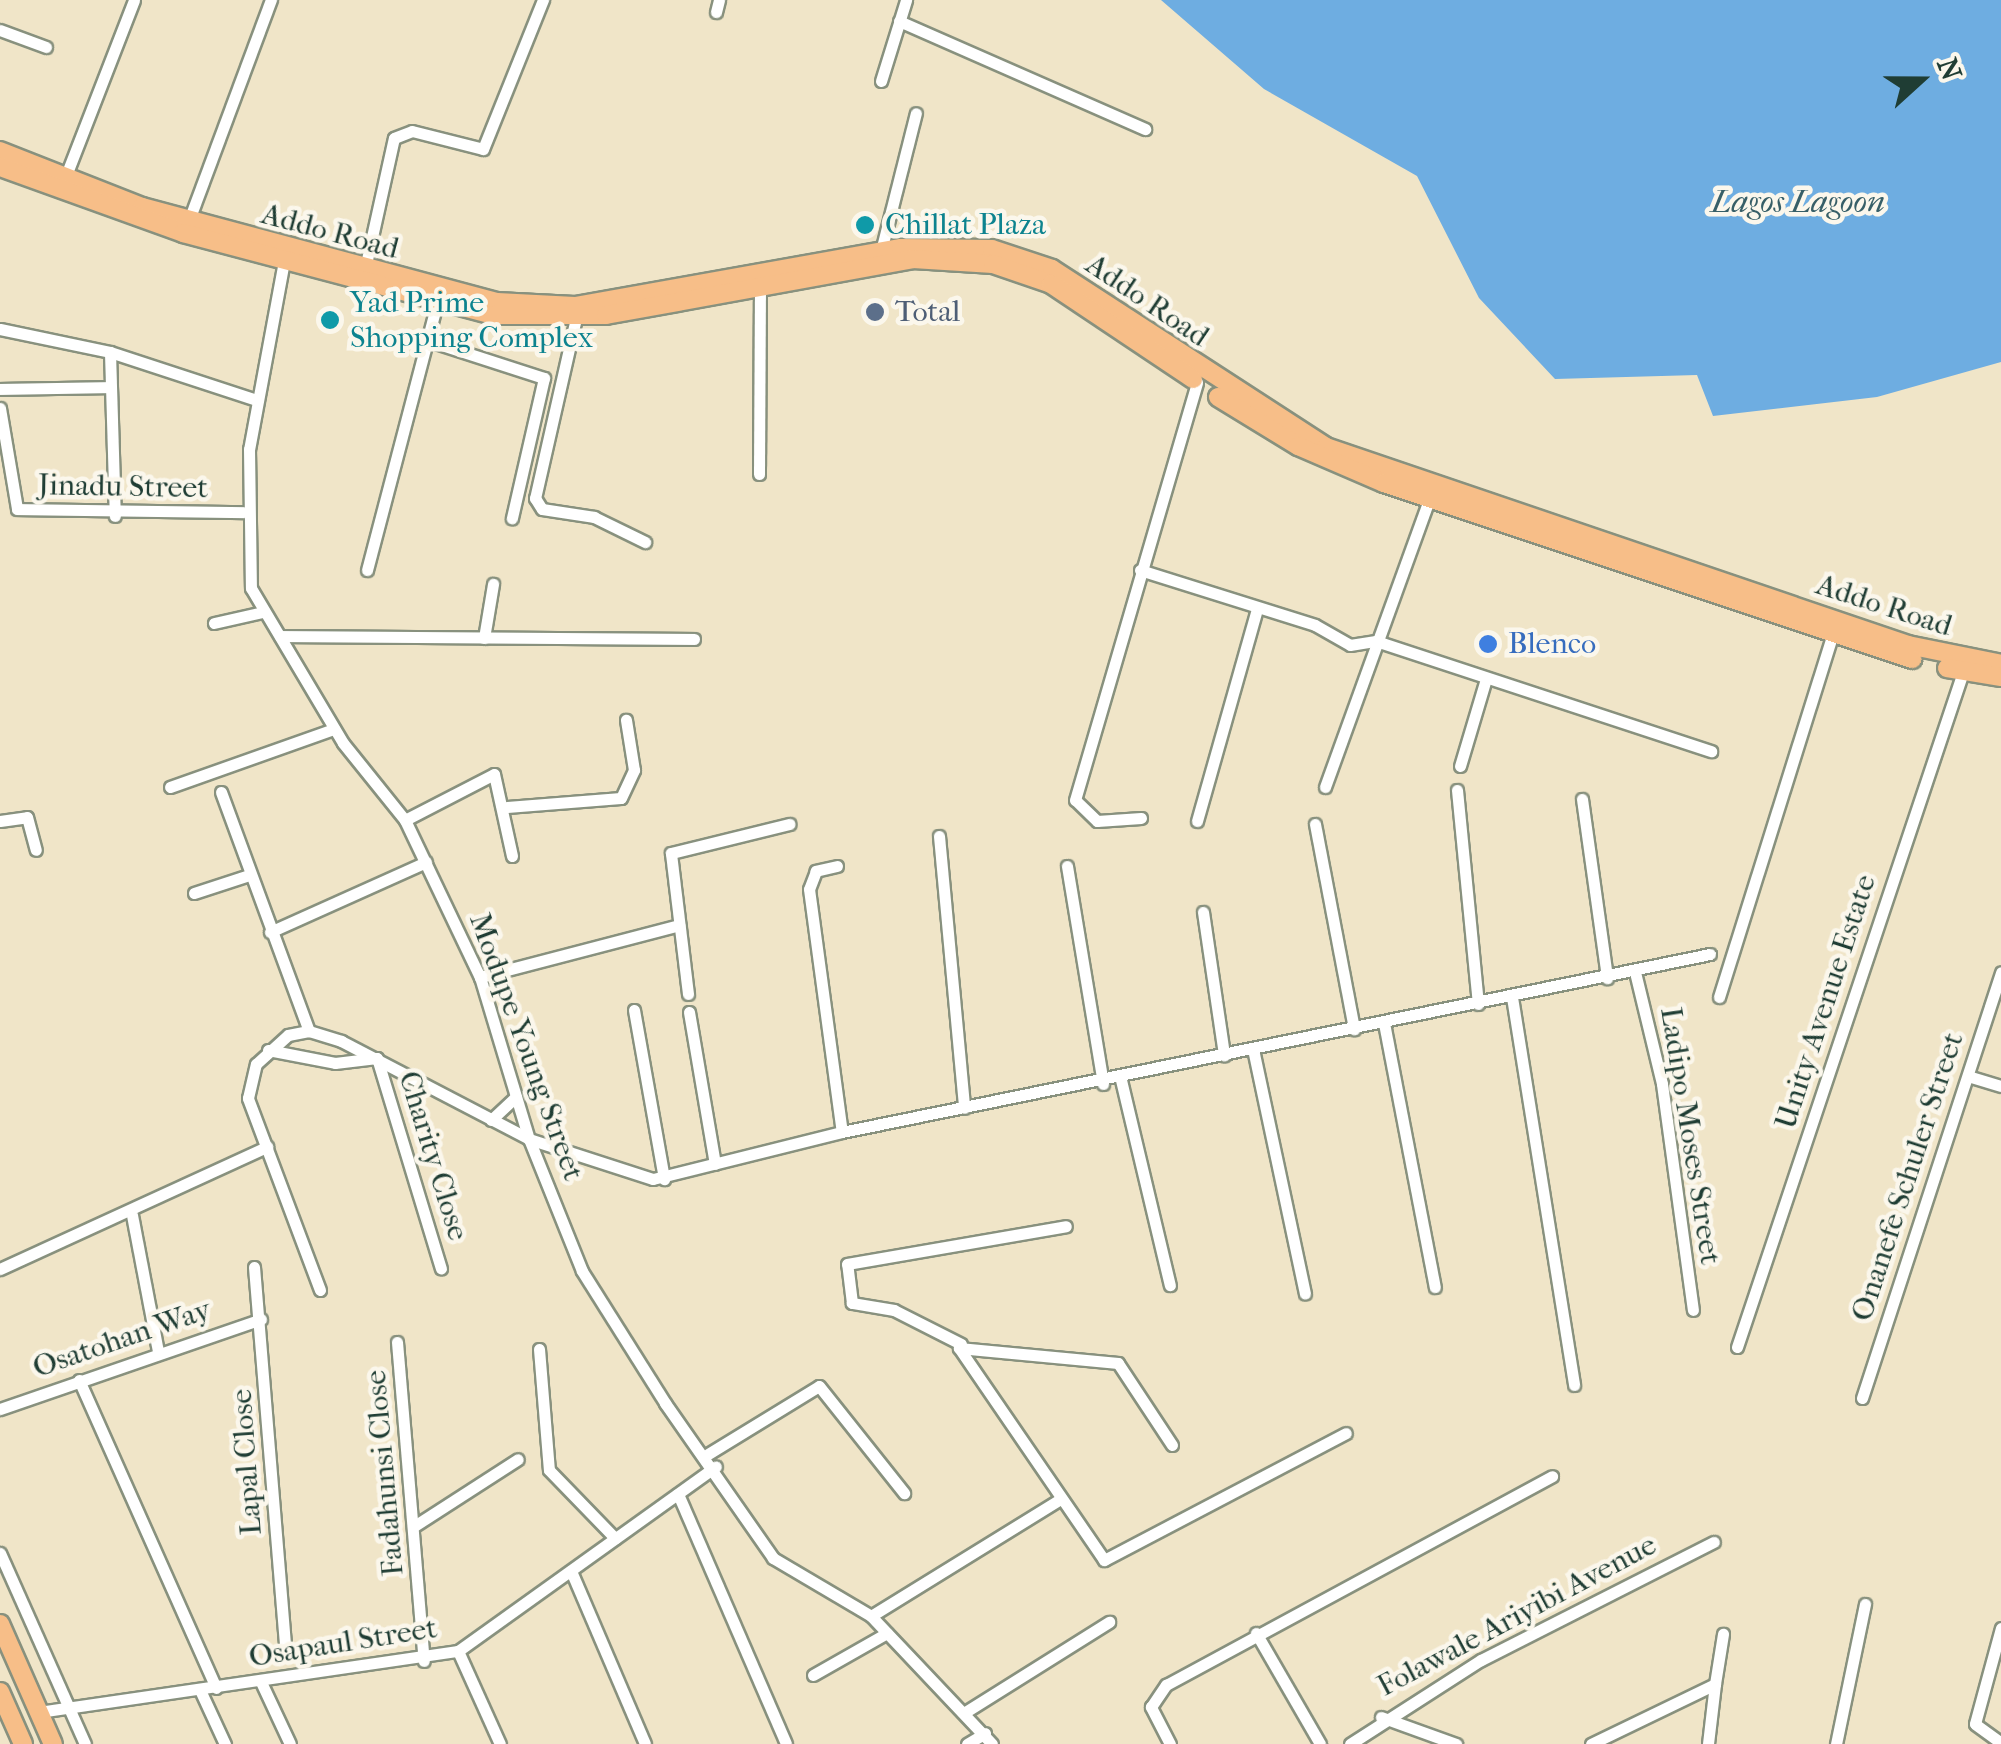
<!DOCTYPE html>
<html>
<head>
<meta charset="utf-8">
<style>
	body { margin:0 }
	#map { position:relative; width:2001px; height:1744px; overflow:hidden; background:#f0e5c8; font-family:"IM FELL French Canon",serif }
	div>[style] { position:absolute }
	.water>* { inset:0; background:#6eade1 }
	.roads { filter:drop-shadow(2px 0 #88917e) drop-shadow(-2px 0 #88917e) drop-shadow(0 2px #88917e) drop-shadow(0 -2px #88917e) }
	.minor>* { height:11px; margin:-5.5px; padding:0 5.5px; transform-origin:5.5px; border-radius:5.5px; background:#fff }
	.primary>* { height:18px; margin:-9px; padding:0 9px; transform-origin:9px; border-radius:9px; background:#f7be88 }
	.trunk>* { height:18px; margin:-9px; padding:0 9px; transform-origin:9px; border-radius:9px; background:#f7be88 }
	.dots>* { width:28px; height:28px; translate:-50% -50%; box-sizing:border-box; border:5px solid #fbf7ec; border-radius:50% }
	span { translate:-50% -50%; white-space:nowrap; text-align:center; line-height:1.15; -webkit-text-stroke:9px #fbf7ec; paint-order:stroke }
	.culture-label { font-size:30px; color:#0d838f }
	.left { translate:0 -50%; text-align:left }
	.street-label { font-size:30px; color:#1f3d34 }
	.service-label { font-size:30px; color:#4e5e75 }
	.shop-label { font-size:30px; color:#366cbe }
	.water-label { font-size:32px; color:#375f68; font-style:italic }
	.north { position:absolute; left:1871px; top:30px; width:100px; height:100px; -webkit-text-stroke:8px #fbf7ec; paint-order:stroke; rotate:69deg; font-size:28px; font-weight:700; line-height:40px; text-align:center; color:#1f3d34 }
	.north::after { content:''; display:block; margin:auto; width:35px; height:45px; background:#1f3d34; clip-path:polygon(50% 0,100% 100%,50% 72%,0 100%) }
</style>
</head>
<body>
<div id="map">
	<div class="water">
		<i style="clip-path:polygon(1161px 0,2001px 0,2001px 362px,1877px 397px,1713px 416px,1697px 375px,1555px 379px,1479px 298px,1417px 176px,1264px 89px)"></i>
	</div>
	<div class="roads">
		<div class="minor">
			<i style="left:716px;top:12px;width:12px;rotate:-76deg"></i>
			<i style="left:899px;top:21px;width:269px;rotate:23.7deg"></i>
			<i style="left:0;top:30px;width:49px;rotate:20.3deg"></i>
			<i style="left:881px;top:81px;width:85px;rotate:-72.8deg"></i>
			<i style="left:65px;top:178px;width:191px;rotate:-68.8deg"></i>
			<i style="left:189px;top:220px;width:235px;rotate:-69.6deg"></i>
			<i style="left:881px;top:251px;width:142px;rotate:-75.8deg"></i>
			<i style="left:284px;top:261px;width:191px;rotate:100.5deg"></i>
			<i style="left:249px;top:449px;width:139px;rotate:89.2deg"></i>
			<i style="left:251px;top:588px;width:180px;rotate:59.3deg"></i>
			<i style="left:343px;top:743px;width:99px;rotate:51.2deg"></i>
			<i style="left:405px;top:820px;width:174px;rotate:64.5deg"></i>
			<i style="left:480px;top:977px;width:169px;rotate:73.2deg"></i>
			<i style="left:529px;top:1139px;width:142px;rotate:68.1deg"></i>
			<i style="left:582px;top:1271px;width:156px;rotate:57.8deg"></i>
			<i style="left:665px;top:1403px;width:189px;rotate:55.1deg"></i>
			<i style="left:773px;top:1558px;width:114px;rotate:30.6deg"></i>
			<i style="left:871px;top:1616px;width:176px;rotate:46.6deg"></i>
			<i style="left:364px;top:273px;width:138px;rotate:-77.5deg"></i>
			<i style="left:394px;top:138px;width:19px;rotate:-21deg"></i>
			<i style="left:412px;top:131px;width:73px;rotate:14.2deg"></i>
			<i style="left:483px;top:149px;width:161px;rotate:-68.1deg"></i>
			<i style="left:576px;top:318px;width:185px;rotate:102.8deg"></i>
			<i style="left:535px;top:498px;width:13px;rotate:58deg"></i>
			<i style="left:542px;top:509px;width:53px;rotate:8.7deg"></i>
			<i style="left:594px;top:517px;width:57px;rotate:26.1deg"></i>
			<i style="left:0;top:329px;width:112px;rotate:11.8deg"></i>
			<i style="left:110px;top:352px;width:155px;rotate:18.1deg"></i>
			<i style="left:426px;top:340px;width:124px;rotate:17.9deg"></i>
			<i style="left:544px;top:378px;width:144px;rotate:102.9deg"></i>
			<i style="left:110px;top:352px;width:164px;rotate:88.3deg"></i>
			<i style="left:0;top:389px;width:110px;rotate:-1deg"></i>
			<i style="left:0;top:408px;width:102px;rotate:80.4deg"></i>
			<i style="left:17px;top:509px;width:226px;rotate:0.8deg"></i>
			<i style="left:759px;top:474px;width:187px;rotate:-89.7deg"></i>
			<i style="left:367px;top:570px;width:275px;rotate:-75.3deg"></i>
			<i style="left:1140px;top:570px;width:183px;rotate:17.4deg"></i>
			<i style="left:1315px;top:625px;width:40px;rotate:29.7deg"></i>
			<i style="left:1350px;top:645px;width:26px;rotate:-9deg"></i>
			<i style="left:1376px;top:641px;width:353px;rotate:18.2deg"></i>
			<i style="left:214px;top:623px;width:50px;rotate:-12.7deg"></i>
			<i style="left:280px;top:636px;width:414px;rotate:0.4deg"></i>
			<i style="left:484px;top:638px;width:55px;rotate:-80.5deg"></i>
			<i style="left:1460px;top:766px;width:91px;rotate:-73.4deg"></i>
			<i style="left:170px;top:787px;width:174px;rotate:-19.5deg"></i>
			<i style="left:1325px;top:787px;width:306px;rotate:-70.1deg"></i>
			<i style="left:1457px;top:790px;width:215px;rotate:84.4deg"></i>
			<i style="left:221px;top:792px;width:255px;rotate:69.8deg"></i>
			<i style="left:1582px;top:799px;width:181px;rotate:82deg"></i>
			<i style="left:507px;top:807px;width:114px;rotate:-4.5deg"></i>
			<i style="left:621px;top:798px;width:31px;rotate:-65deg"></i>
			<i style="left:634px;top:770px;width:51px;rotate:-99.1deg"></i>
			<i style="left:1141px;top:818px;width:44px;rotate:176.1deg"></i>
			<i style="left:1097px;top:821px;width:30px;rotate:-136deg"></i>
			<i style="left:1075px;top:800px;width:435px;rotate:-73.7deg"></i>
			<i style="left:405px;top:820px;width:100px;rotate:-27.3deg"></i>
			<i style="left:494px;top:774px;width:84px;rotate:77.6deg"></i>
			<i style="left:0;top:821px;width:27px;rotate:-8deg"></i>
			<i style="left:27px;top:817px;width:34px;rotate:75deg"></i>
			<i style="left:1197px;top:821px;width:220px;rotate:-74.2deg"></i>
			<i style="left:1315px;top:824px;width:209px;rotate:79.2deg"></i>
			<i style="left:939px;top:836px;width:273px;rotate:84.7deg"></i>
			<i style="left:837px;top:866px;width:22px;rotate:167deg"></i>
			<i style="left:816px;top:871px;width:19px;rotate:111deg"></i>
			<i style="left:809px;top:889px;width:245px;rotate:82.3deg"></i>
			<i style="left:1067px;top:866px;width:221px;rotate:80.6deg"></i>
			<i style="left:194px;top:893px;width:58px;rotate:-18.1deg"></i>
			<i style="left:1203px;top:912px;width:145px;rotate:81.6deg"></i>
			<i style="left:270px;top:932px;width:171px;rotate:-24.2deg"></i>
			<i style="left:1635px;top:972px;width:115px;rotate:76.4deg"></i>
			<i style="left:1662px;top:1084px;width:228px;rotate:82.2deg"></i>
			<i style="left:480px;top:977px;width:206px;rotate:-14.6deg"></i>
			<i style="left:688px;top:994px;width:142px;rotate:-96.9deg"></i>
			<i style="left:671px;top:853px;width:122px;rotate:-13.8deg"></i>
			<i style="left:1512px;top:997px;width:393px;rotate:80.9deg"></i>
			<i style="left:1719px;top:997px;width:381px;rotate:-72.6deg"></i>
			<i style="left:634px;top:1010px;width:172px;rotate:79.9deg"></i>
			<i style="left:689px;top:1012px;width:154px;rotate:80.3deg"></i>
			<i style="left:1384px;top:1023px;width:269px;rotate:79.1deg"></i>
			<i style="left:1253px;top:1049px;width:250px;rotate:78deg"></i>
			<i style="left:268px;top:1050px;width:68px;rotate:11deg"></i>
			<i style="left:335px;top:1063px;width:42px;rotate:-6.8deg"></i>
			<i style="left:377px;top:1058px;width:220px;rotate:73.1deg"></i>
			<i style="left:1968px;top:1076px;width:34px;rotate:17deg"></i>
			<i style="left:1121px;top:1080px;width:211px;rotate:76.6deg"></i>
			<i style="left:491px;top:1120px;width:34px;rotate:-43deg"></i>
			<i style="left:132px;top:1215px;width:138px;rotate:79.2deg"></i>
			<i style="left:254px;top:1267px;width:387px;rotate:85.3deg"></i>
			<i style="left:0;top:1269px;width:294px;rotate:-24.6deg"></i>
			<i style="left:320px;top:1290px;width:205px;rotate:-110.6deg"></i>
			<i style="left:248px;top:1098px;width:35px;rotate:-77deg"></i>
			<i style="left:256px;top:1064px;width:43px;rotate:-42.2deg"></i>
			<i style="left:288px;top:1035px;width:21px;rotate:-11deg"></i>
			<i style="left:309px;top:1031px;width:34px;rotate:17deg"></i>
			<i style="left:341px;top:1041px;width:212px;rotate:27.5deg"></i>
			<i style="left:529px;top:1139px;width:130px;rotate:17.9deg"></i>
			<i style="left:653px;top:1179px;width:195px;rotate:-14deg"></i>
			<i style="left:842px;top:1132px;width:886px;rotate:-11.59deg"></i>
			<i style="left:397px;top:1342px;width:320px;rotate:85.2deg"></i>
			<i style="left:961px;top:1344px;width:75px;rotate:-153.1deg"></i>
			<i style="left:894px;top:1310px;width:43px;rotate:-170.5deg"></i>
			<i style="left:852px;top:1303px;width:39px;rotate:-97deg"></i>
			<i style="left:847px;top:1264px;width:222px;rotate:-9.8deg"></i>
			<i style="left:1737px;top:1347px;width:712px;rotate:-71.49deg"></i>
			<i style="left:539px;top:1349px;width:121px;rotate:85.3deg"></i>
			<i style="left:549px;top:1470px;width:95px;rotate:45.9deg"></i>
			<i style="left:79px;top:1380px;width:337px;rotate:66deg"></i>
			<i style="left:1862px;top:1398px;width:448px;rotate:-71.9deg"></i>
			<i style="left:0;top:1409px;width:276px;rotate:-19deg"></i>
			<i style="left:1172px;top:1445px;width:98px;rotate:-123.4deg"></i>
			<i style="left:1118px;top:1363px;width:160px;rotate:-174.6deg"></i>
			<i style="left:959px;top:1348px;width:257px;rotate:55.6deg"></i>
			<i style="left:1104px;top:1560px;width:273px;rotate:-27.7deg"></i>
			<i style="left:708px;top:1454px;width:130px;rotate:-31.5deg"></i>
			<i style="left:819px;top:1386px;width:137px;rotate:51.5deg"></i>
			<i style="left:678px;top:1494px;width:272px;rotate:66.6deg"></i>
			<i style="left:416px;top:1525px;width:121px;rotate:-32.9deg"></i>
			<i style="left:0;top:1553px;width:209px;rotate:66deg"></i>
			<i style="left:571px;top:1571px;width:188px;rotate:66.8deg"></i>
			<i style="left:871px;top:1616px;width:221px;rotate:-31.7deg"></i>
			<i style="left:2001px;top:1628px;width:99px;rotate:105.2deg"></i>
			<i style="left:1975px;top:1724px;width:32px;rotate:36deg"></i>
			<i style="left:1256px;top:1633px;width:128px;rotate:60deg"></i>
			<i style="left:458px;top:1651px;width:102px;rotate:65.7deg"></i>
			<i style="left:813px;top:1675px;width:85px;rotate:-29.6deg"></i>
			<i style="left:261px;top:1682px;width:68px;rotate:64.9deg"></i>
			<i style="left:1715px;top:1684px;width:51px;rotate:-80.9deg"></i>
			<i style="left:200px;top:1690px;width:60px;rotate:65.2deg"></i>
			<i style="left:967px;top:1711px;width:168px;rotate:-32.1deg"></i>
			<i style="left:39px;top:1712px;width:423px;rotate:-8.3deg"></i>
			<i style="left:458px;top:1651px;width:317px;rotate:-35.6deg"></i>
			<i style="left:1381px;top:1717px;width:80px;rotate:19.8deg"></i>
			<i style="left:967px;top:1744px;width:21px;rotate:-31deg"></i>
			<i style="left:1170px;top:1744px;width:42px;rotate:-117.2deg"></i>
			<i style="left:1151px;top:1707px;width:27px;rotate:-56deg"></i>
			<i style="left:1166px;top:1685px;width:439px;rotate:-28.4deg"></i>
			<i style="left:1350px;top:1744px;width:156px;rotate:-32.7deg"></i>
			<i style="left:1481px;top:1660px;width:261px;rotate:-26.9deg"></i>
			<i style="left:1591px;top:1744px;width:138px;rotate:-25.8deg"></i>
			<i style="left:1715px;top:1684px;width:60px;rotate:96.7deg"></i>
			<i style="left:1836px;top:1744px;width:143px;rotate:-78.3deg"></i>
		</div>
		<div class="primary">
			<i style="left:0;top:151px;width:153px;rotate:21.5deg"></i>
			<i style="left:142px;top:207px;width:367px;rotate:15deg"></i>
			<i style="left:497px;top:302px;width:78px;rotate:2.9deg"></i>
			<i style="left:575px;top:306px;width:331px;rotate:-10.1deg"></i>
			<i style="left:901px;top:248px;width:91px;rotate:0.6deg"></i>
			<i style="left:992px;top:249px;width:63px;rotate:18.4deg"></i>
			<i style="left:1052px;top:269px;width:327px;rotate:33deg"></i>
			<i style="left:1326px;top:447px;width:615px;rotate:18.79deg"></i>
			<i style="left:1908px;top:645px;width:95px;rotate:11.5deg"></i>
			<i style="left:0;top:167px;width:195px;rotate:19.8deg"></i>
			<i style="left:183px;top:233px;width:321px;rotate:14.8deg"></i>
			<i style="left:493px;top:315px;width:113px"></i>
			<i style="left:606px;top:315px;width:312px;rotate:-10.3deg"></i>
			<i style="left:913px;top:259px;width:80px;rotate:3.6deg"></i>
			<i style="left:993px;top:264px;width:61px;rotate:19deg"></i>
			<i style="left:1051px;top:284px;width:171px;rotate:33.8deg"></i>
			<i style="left:1218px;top:397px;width:94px;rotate:31.5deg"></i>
			<i style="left:1298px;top:446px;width:94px;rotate:23.3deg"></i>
			<i style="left:1384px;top:483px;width:557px;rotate:18.43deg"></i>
			<i style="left:1947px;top:668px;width:55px;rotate:9.5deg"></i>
		</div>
		<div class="trunk">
			<i style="left:0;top:1624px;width:131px;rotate:66.2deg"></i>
			<i style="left:0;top:1692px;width:57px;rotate:66.1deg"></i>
		</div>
	</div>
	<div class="dots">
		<i style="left:865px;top:225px;background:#0f9aa8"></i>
		<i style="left:875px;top:312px;background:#5c6f8a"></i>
		<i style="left:330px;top:320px;background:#0f9aa8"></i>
		<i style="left:1488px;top:644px;background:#3f7fe0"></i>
	</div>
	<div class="culture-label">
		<span class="left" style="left:885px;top:225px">Chillat Plaza</span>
		<span class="left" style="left:350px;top:320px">Yad Prime<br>Shopping Complex</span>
	</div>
	<div class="street-label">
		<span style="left:330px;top:232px;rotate:15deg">Addo Road</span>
		<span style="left:1147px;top:301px;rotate:34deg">Addo Road</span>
		<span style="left:123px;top:487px;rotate:1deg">Jinadu Street</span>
		<span style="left:1884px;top:606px;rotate:18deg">Addo Road</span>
		<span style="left:1826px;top:1002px;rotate:-72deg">Unity Avenue Estate</span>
		<span style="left:526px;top:1047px;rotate:70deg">Modupe Young Street</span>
		<span style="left:1690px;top:1136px;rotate:81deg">Ladipo Moses Street</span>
		<span style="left:433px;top:1156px;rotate:73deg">Charity Close</span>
		<span style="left:1908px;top:1177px;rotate:-72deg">Onanefe Schuler Street</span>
		<span style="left:122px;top:1339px;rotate:-19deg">Osatohan Way</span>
		<span style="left:247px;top:1462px;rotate:-94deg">Lapal Close</span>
		<span style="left:385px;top:1473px;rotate:-95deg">Fadahunsi Close</span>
		<span style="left:1517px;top:1616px;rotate:-28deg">Folawale Ariyibi Avenue</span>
		<span style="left:343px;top:1643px;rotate:-9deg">Osapaul Street</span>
	</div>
	<div class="service-label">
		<span class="left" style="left:895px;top:312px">Total</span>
	</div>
	<div class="shop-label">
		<span class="left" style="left:1508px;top:644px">Blenco</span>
	</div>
	<div class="water-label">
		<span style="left:1798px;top:202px">Lagos Lagoon</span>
	</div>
	<div class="north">N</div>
</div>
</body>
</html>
